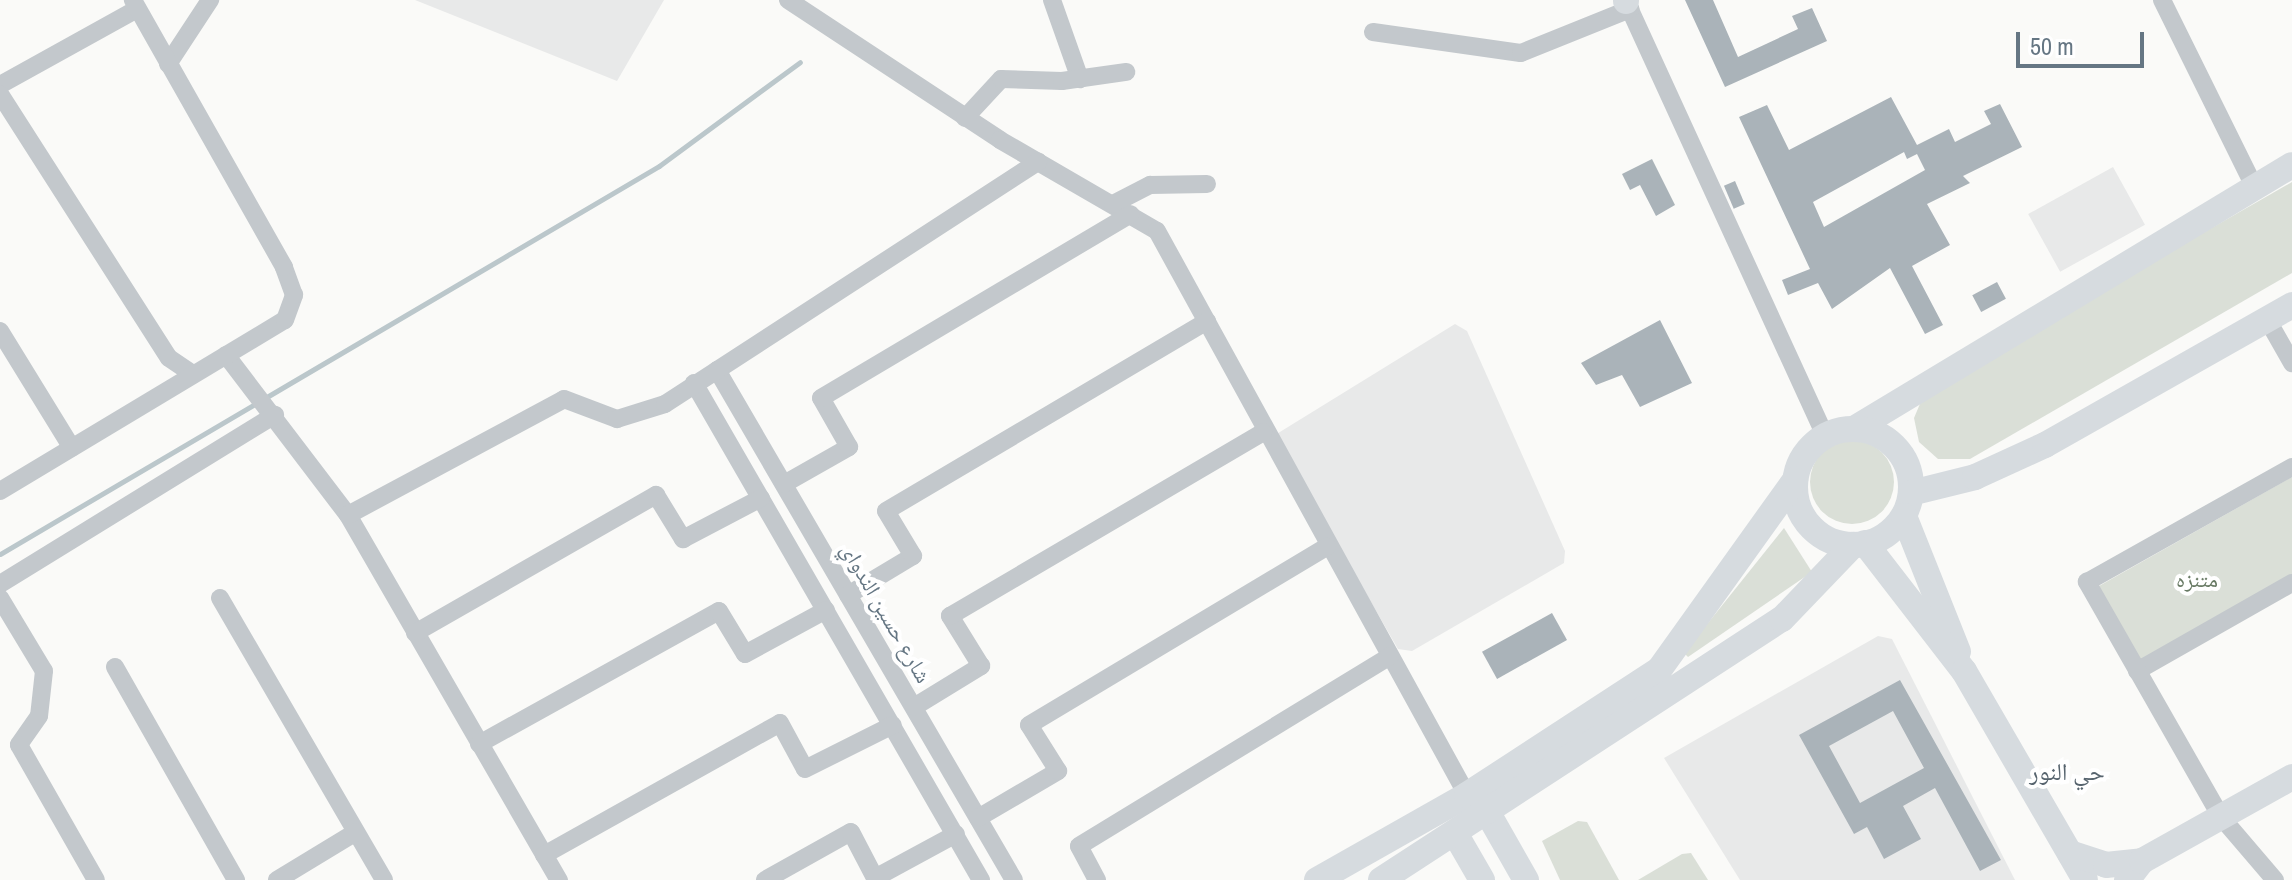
<!DOCTYPE html>
<html>
<head>
<meta charset="utf-8">
<style>
	body { margin:0 }
	#map { position:relative; width:2292px; height:880px; overflow:hidden; background:#fafaf8; font-family:"Archivo Narrow","Noto Naskh Arabic",sans-serif }
	div>[style] { position:absolute }
	.built>* { inset:0; background:#e8e9e9; transform-origin:0 0 }
	.green>* { inset:0; background:#dadfd7 }
	.round { border-radius:50% }
	.stream>* { height:5px; margin:-2.5px; padding:0 2.5px; transform-origin:2.5px; border-radius:2.5px; background:#bbc7cb }
	.building>* { inset:0; background:#aab3b9; transform-origin:0 0 }
	.street>* { height:18px; margin:-9px; padding:0 9px; transform-origin:9px; border-radius:9px; background:#c3c8cc }
	.secondary>* { height:26px; margin:-13px; padding:0 13px; transform-origin:13px; border-radius:13px; background:#d6dbdf }
	.secondary>.ring { margin:-13px; padding:0; box-sizing:content-box; background:none; border:26px solid #d6dbdf; border-radius:50% }
	span { translate:-50% -50%; white-space:nowrap; text-align:center; line-height:1.15; -webkit-text-stroke:8px #fff; paint-order:stroke }
	.park-label { font-size:22px; color:#687a64 }
	.street-label { font-size:22px; color:#657683 }
	.neighbourhood-label { font-size:24px; color:#57646e }
	.scale { position:absolute; left:2016px; top:32px; width:128px; height:36px; box-sizing:border-box; border:4px solid #657683; border-top:0; padding-left:10px; font-size:24px; line-height:28px; white-space:nowrap; color:#657683; -webkit-text-stroke:6px #fff; paint-order:stroke }
</style>
</head>
<body>
<div id="map">
	<div class="built">
		<i style="clip-path:polygon(415px 0,664px 0,617px 81px)"></i>
		<i style="left:2113px;top:167px;width:66px;height:97px;rotate:61deg"></i>
		<i style="clip-path:polygon(1455px 324px,1467px 331px,1565px 551px,1564px 563px,1412px 651px,1398px 649px,1275px 435px)"></i>
		<i style="clip-path:polygon(1878px 636px,1892px 639px,2015px 880px,1740px 880px,1664px 758px)"></i>
	</div>
	<div class="green">
		<i style="clip-path:polygon(2292px 182px,2292px 273px,1970px 459px,1938px 459px,1919px 442px,1914px 418px,1925px 392px)"></i>
		<i class="round" style="left:1810px;top:440px;width:84px;height:84px"></i>
		<i style="clip-path:polygon(2292px 477px,2292px 575px,2139px 662px,2099px 586px)"></i>
		<i style="clip-path:polygon(1784px 528px,1812px 572px,1688px 657px,1684px 653px)"></i>
		<i style="clip-path:polygon(1578px 821px,1587px 822px,1619px 880px,1560px 880px,1542px 841px)"></i>
		<i style="clip-path:polygon(1691px 853px,1708px 880px,1638px 880px,1682px 854px)"></i>
	</div>
	<div class="stream">
		<i style="left:0;top:554px;width:765px;rotate:-30.49deg"></i>
		<i style="left:659px;top:166px;width:175px;rotate:-36.4deg"></i>
	</div>
	<div class="building">
		<i style="clip-path:polygon(1685px 0,1713px 0,1738px 57px,1798px 29px,1792px 16px,1812px 8px,1827px 41px,1725px 87px)"></i>
		<i style="clip-path:polygon(evenodd,1891px 97px,1917px 145px,1949px 129px,1955px 142px,1991px 124px,1984px 111px,2000px 104px,2022px 147px,1963px 176px,1970px 183px,1927px 204px,1950px 245px,1912px 266px,1943px 325px,1925px 334px,1890px 268px,1832px 309px,1818px 283px,1788px 295px,1782px 280px,1810px 269px,1739px 117px,1767px 105px,1789px 150px,1891px 97px,1904px 152px,1907px 159px,1917px 154px,1925px 170px,1824px 227px,1813px 202px,1904px 152px)"></i>
		<i style="clip-path:polygon(1652px 159px,1675px 205px,1656px 216px,1640px 185px,1630px 190px,1622px 174px)"></i>
		<i style="left:1735px;top:181px;width:25px;height:12px;rotate:67deg"></i>
		<i style="left:1997px;top:282px;width:19px;height:28px;rotate:62deg"></i>
		<i style="clip-path:polygon(1660px 320px,1692px 383px,1640px 407px,1622px 375px,1596px 385px,1581px 363px)"></i>
		<i style="left:1552px;top:613px;width:31px;height:80px;rotate:61deg"></i>
		<i style="clip-path:polygon(evenodd,1900px 680px,2001px 860px,1980px 871px,1935px 788px,1903px 806px,1921px 839px,1884px 859px,1867px 827px,1854px 834px,1799px 735px,1900px 680px,1893px 711px,1924px 768px,1860px 803px,1829px 746px,1893px 711px)"></i>
	</div>
	<div class="street">
		<i style="left:788px;top:0;width:254px;rotate:33.4deg"></i>
		<i style="left:1000px;top:140px;width:181px;rotate:30.1deg"></i>
		<i style="left:1157px;top:231px;width:644px;rotate:61.2deg"></i>
		<i style="left:1052px;top:0;width:84px;rotate:70.5deg"></i>
		<i style="left:2162px;top:0;width:208px;rotate:63.7deg"></i>
		<i style="left:1626px;top:1px;width:478px;rotate:65.4deg"></i>
		<i style="left:1373px;top:32px;width:149px;rotate:8.1deg"></i>
		<i style="left:1521px;top:53px;width:118px;rotate:-22deg"></i>
		<i style="left:168px;top:64px;width:77px;rotate:-56.7deg"></i>
		<i style="left:0;top:85px;width:157px;rotate:-29deg"></i>
		<i style="left:0;top:94px;width:313px;rotate:57.4deg"></i>
		<i style="left:169px;top:358px;width:29px;rotate:34deg"></i>
		<i style="left:965px;top:118px;width:53px;rotate:-47.3deg"></i>
		<i style="left:1001px;top:79px;width:61px;rotate:1.9deg"></i>
		<i style="left:1062px;top:81px;width:65px;rotate:-8deg"></i>
		<i style="left:1113px;top:204px;width:42px;rotate:-27.2deg"></i>
		<i style="left:1150px;top:185px;width:57px;rotate:-1deg"></i>
		<i style="left:2267px;top:319px;width:51px;rotate:60.4deg"></i>
		<i style="left:0;top:331px;width:137px;rotate:58.4deg"></i>
		<i style="left:226px;top:355px;width:201px;rotate:52.7deg"></i>
		<i style="left:348px;top:515px;width:422px;rotate:60deg"></i>
		<i style="left:717px;top:370px;width:590px;rotate:59.79deg"></i>
		<i style="left:694px;top:383px;width:574px;rotate:60deg"></i>
		<i style="left:784px;top:484px;width:75px;rotate:-29.6deg"></i>
		<i style="left:849px;top:447px;width:56px;rotate:-119.7deg"></i>
		<i style="left:821px;top:398px;width:360px;rotate:-30.7deg"></i>
		<i style="left:0;top:491px;width:332px;rotate:-31deg"></i>
		<i style="left:285px;top:320px;width:27px;rotate:-70deg"></i>
		<i style="left:294px;top:295px;width:30px;rotate:-110deg"></i>
		<i style="left:284px;top:267px;width:307px;rotate:-119.5deg"></i>
		<i style="left:348px;top:515px;width:245px;rotate:-28.2deg"></i>
		<i style="left:564px;top:399px;width:57px;rotate:20.7deg"></i>
		<i style="left:617px;top:419px;width:50px;rotate:-17.4deg"></i>
		<i style="left:665px;top:404px;width:445px;rotate:-33deg"></i>
		<i style="left:0;top:584px;width:323px;rotate:-31.6deg"></i>
		<i style="left:848px;top:595px;width:76px;rotate:-31deg"></i>
		<i style="left:913px;top:556px;width:52px;rotate:-121deg"></i>
		<i style="left:886px;top:511px;width:373px;rotate:-30.6deg"></i>
		<i style="left:0;top:598px;width:85px;rotate:58.9deg"></i>
		<i style="left:44px;top:671px;width:45px;rotate:96.3deg"></i>
		<i style="left:39px;top:716px;width:35px;rotate:125deg"></i>
		<i style="left:19px;top:745px;width:155px;rotate:60.3deg"></i>
		<i style="left:220px;top:598px;width:326px;rotate:59.8deg"></i>
		<i style="left:415px;top:633px;width:278px;rotate:-29.8deg"></i>
		<i style="left:656px;top:495px;width:52px;rotate:58.5deg"></i>
		<i style="left:683px;top:539px;width:88px;rotate:-27.7deg"></i>
		<i style="left:115px;top:667px;width:245px;rotate:60.4deg"></i>
		<i style="left:2137px;top:671px;width:178px;rotate:-29.6deg"></i>
		<i style="left:914px;top:707px;width:79px;rotate:-31.5deg"></i>
		<i style="left:981px;top:666px;width:59px;rotate:-121.8deg"></i>
		<i style="left:950px;top:616px;width:363px;rotate:-30.4deg"></i>
		<i style="left:479px;top:744px;width:274px;rotate:-29deg"></i>
		<i style="left:719px;top:611px;width:50px;rotate:58.8deg"></i>
		<i style="left:745px;top:654px;width:92px;rotate:-28.5deg"></i>
		<i style="left:978px;top:818px;width:93px;rotate:-30.4deg"></i>
		<i style="left:1058px;top:771px;width:54px;rotate:-122.2deg"></i>
		<i style="left:1029px;top:725px;width:347px;rotate:-30.9deg"></i>
		<i style="left:544px;top:855px;width:270px;rotate:-29.2deg"></i>
		<i style="left:780px;top:723px;width:52px;rotate:61.5deg"></i>
		<i style="left:805px;top:769px;width:98px;rotate:-26.6deg"></i>
		<i style="left:277px;top:880px;width:92px;rotate:-31.3deg"></i>
		<i style="left:765px;top:880px;width:98px;rotate:-29.2deg"></i>
		<i style="left:851px;top:832px;width:52px;rotate:62.4deg"></i>
		<i style="left:875px;top:878px;width:92px;rotate:-28.5deg"></i>
		<i style="left:1097px;top:880px;width:38px;rotate:-118deg"></i>
		<i style="left:1079px;top:846px;width:364px;rotate:-31.4deg"></i>
		<i style="left:2275px;top:880px;width:83px;rotate:-130.6deg"></i>
		<i style="left:2221px;top:817px;width:271px;rotate:-119.7deg"></i>
		<i style="left:2087px;top:582px;width:235px;rotate:-29.3deg"></i>
	</div>
	<div class="secondary">
		<i style="left:1626px;top:0;width:1px;rotate:90deg"></i>
		<i style="left:1854px;top:429px;width:511px;rotate:-31.08deg"></i>
		<i class="ring" style="left:1795px;top:429px;width:90px;height:90px"></i>
		<i style="left:1911px;top:493px;width:66px;rotate:-14deg"></i>
		<i style="left:1975px;top:477px;width:77px;rotate:-24.6deg"></i>
		<i style="left:2045px;top:445px;width:284px;rotate:-29.5deg"></i>
		<i style="left:1904px;top:516px;width:146px;rotate:68.3deg"></i>
		<i style="left:1865px;top:543px;width:162px;rotate:52.3deg"></i>
		<i style="left:1964px;top:671px;width:241px;rotate:59.9deg"></i>
		<i style="left:1489px;top:815px;width:75px;rotate:60.4deg"></i>
		<i style="left:1456px;top:835px;width:52px;rotate:60deg"></i>
		<i style="left:2070px;top:853px;width:38px;rotate:18deg"></i>
		<i style="left:2106px;top:865px;width:36px;rotate:-6deg"></i>
		<i style="left:1317px;top:880px;width:172px;rotate:-29.5deg"></i>
		<i style="left:1467px;top:795px;width:229px;rotate:-33.1deg"></i>
		<i style="left:1659px;top:670px;width:234px;rotate:-54.4deg"></i>
		<i style="left:1381px;top:880px;width:478px;rotate:-33.1deg"></i>
		<i style="left:1782px;top:619px;width:103px;rotate:-46.2deg"></i>
		<i style="left:2127px;top:880px;width:24px;rotate:-52deg"></i>
		<i style="left:2142px;top:861px;width:172px;rotate:-29.2deg"></i>
	</div>
	<div class="park-label">
		<span style="left:2197px;top:580px">متنزه</span>
	</div>
	<div class="street-label">
		<span style="left:886px;top:613px;rotate:60deg">شارع حسين الندواي</span>
	</div>
	<div class="neighbourhood-label">
		<span style="left:2067px;top:772px">حي النور</span>
	</div>
	<div class="scale">50 m</div>
</div>
</body>
</html>
